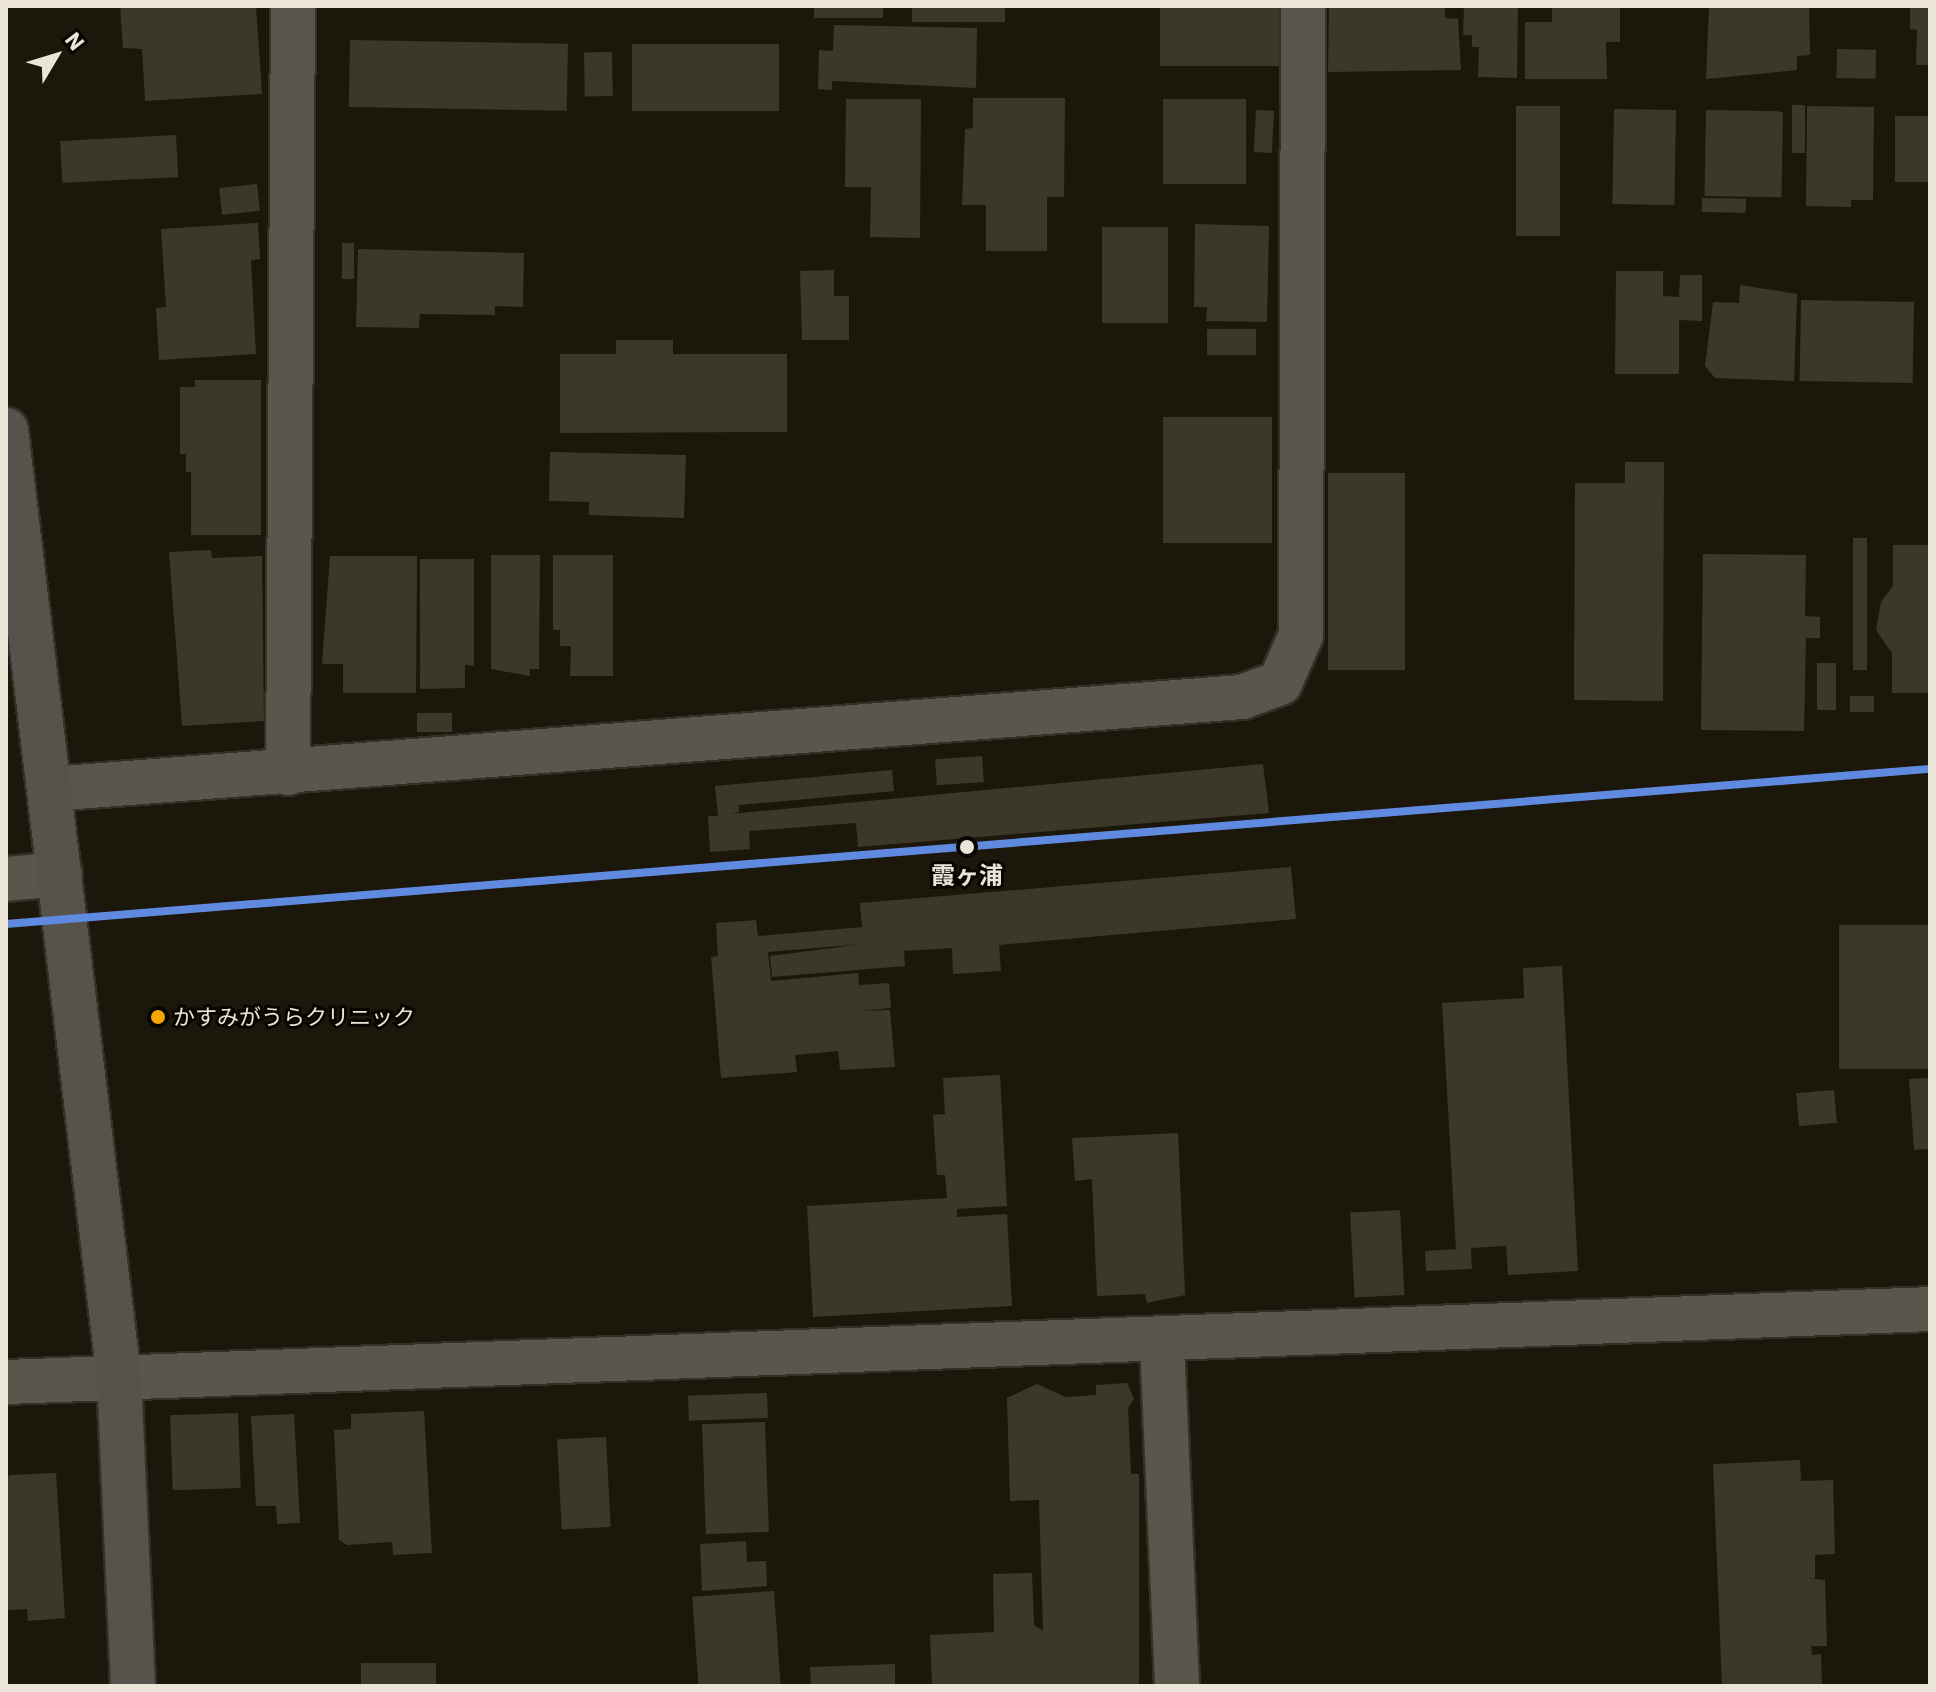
<!DOCTYPE html>
<html>
<head>
<meta charset="utf-8">
<style>
	body { margin:0 }
	#map { position:relative; width:1936px; height:1692px; overflow:hidden; background:#1b180b; font-family:"IBM Plex Sans","Noto Sans JP",sans-serif }
	div>[style] { position:absolute }
	.building>* { inset:0; background:#3b3829; transform-origin:0 0 }
	.roads { filter:drop-shadow(2px 0 #343028) drop-shadow(-2px 0 #343028) drop-shadow(0 2px #343028) drop-shadow(0 -2px #343028) }
	.street>* { height:44px; margin:-22px; padding:0 22px; transform-origin:22px; border-radius:22px; background:#59564c }
	.secondary>* { height:44px; margin:-22px; padding:0 22px; transform-origin:22px; border-radius:22px; background:#57534c }
	.rail-1>* { height:8px; margin:-4px; padding:0 4px; transform-origin:4px; border-radius:4px; background:#6089e0 }
	.dots>* { width:22px; height:22px; translate:-50% -50%; box-sizing:border-box; border:4px solid #090601; border-radius:50% }
	span { translate:-50% -50%; white-space:nowrap; text-align:center; line-height:1.15; -webkit-text-stroke:6px #090601; paint-order:stroke }
	.bus-label { font-size:22px; color:#eae5d7 }
	.left { translate:0 -50%; text-align:left }
	.stop-label { font-size:24px; color:#eae5d7; font-weight:700 }
	.frame { position:absolute; inset:0; border:8px solid #eae5d7; pointer-events:none }
	.north { position:absolute; left:16px; top:16px; width:80px; height:80px; -webkit-text-stroke:6px #090601; paint-order:stroke; rotate:52deg; font-size:22px; font-weight:700; line-height:32px; text-align:center; color:#eae5d7 }
	.north::after { content:''; display:block; margin:auto; width:28px; height:36px; background:#eae5d7; clip-path:polygon(50% 0,100% 100%,50% 72%,0 100%) }
</style>
</head>
<body>
<div id="map">
	<div class="building">
		<i style="clip-path:polygon(120px 6px,256px 6px,262px 94px,145px 101px,142px 49px,123px 48px)"></i>
		<i style="left:814px;top:6px;width:69px;height:12px"></i>
		<i style="left:912px;top:6px;width:93px;height:16px"></i>
		<i style="left:1160px;top:6px;width:122px;height:60px"></i>
		<i style="clip-path:polygon(1329px 6px,1445px 6px,1445px 18px,1458px 19px,1461px 70px,1328px 72px)"></i>
		<i style="clip-path:polygon(1464px 6px,1518px 6px,1517px 78px,1478px 77px,1479px 47px,1472px 47px,1472px 35px,1463px 35px)"></i>
		<i style="clip-path:polygon(1552px 6px,1620px 6px,1620px 42px,1606px 42px,1607px 79px,1525px 79px,1525px 22px,1552px 22px)"></i>
		<i style="clip-path:polygon(1709px 6px,1809px 6px,1810px 55px,1797px 56px,1797px 70px,1706px 79px)"></i>
		<i style="clip-path:polygon(1910px 6px,1930px 6px,1930px 65px,1916px 65px,1917px 30px,1910px 29px)"></i>
		<i style="clip-path:polygon(834px 25px,977px 28px,976px 88px,832px 81px,832px 90px,818px 89px,819px 50px,833px 51px)"></i>
		<i style="left:350px;top:40px;width:218px;height:67px;rotate:1deg"></i>
		<i style="left:632px;top:44px;width:147px;height:67px"></i>
		<i style="left:1837px;top:49px;width:39px;height:29px;rotate:1deg"></i>
		<i style="left:612px;top:52px;width:44px;height:28px;rotate:89deg"></i>
		<i style="clip-path:polygon(973px 98px,1065px 98px,1064px 197px,1047px 197px,1047px 251px,986px 251px,986px 205px,962px 205px,965px 129px,973px 128px)"></i>
		<i style="clip-path:polygon(846px 99px,921px 99px,920px 238px,870px 237px,871px 187px,845px 187px)"></i>
		<i style="left:1163px;top:99px;width:83px;height:85px"></i>
		<i style="left:1792px;top:105px;width:13px;height:48px"></i>
		<i style="left:1516px;top:106px;width:44px;height:130px"></i>
		<i style="clip-path:polygon(1807px 106px,1874px 107px,1873px 200px,1851px 200px,1851px 207px,1806px 206px)"></i>
		<i style="left:1614px;top:109px;width:62px;height:95px;rotate:1deg"></i>
		<i style="left:1256px;top:110px;width:18px;height:42px;rotate:3deg"></i>
		<i style="left:1706px;top:110px;width:77px;height:86px;rotate:1deg"></i>
		<i style="left:1895px;top:116px;width:35px;height:66px"></i>
		<i style="left:176px;top:135px;width:42px;height:116px;rotate:87deg"></i>
		<i style="left:257px;top:184px;width:27px;height:38px;rotate:84deg"></i>
		<i style="left:1702px;top:198px;width:44px;height:14px;rotate:1deg"></i>
		<i style="clip-path:polygon(258px 223px,260px 259px,251px 260px,256px 354px,159px 360px,156px 308px,166px 307px,161px 229px)"></i>
		<i style="clip-path:polygon(1195px 224px,1269px 226px,1267px 322px,1206px 321px,1207px 307px,1194px 307px)"></i>
		<i style="left:1168px;top:227px;width:96px;height:66px;rotate:90deg"></i>
		<i style="left:342px;top:243px;width:12px;height:36px"></i>
		<i style="clip-path:polygon(358px 249px,524px 253px,523px 307px,495px 306px,495px 315px,420px 314px,419px 328px,356px 327px)"></i>
		<i style="clip-path:polygon(834px 270px,834px 296px,849px 296px,849px 340px,802px 340px,800px 271px)"></i>
		<i style="clip-path:polygon(1616px 271px,1663px 271px,1663px 296px,1679px 297px,1680px 275px,1702px 275px,1702px 321px,1679px 320px,1679px 374px,1615px 374px)"></i>
		<i style="clip-path:polygon(1740px 285px,1797px 294px,1794px 381px,1715px 378px,1705px 366px,1713px 302px,1739px 303px)"></i>
		<i style="left:1801px;top:300px;width:113px;height:81px;rotate:1deg"></i>
		<i style="left:1207px;top:329px;width:49px;height:26px"></i>
		<i style="clip-path:polygon(616px 340px,673px 340px,673px 354px,787px 354px,787px 432px,560px 433px,560px 354px,616px 354px)"></i>
		<i style="clip-path:polygon(195px 380px,261px 380px,261px 535px,191px 535px,191px 472px,186px 472px,186px 454px,180px 454px,180px 387px,195px 387px)"></i>
		<i style="left:1163px;top:417px;width:109px;height:126px"></i>
		<i style="clip-path:polygon(550px 452px,686px 455px,684px 518px,589px 515px,589px 502px,549px 501px)"></i>
		<i style="clip-path:polygon(1625px 462px,1664px 462px,1663px 701px,1574px 700px,1575px 483px,1625px 483px)"></i>
		<i style="left:1328px;top:473px;width:77px;height:197px"></i>
		<i style="left:1867px;top:538px;width:132px;height:14px;rotate:90deg"></i>
		<i style="clip-path:polygon(1893px 545px,1930px 545px,1930px 693px,1892px 693px,1892px 653px,1876px 630px,1881px 602px,1893px 586px)"></i>
		<i style="clip-path:polygon(211px 550px,212px 558px,262px 556px,264px 721px,182px 726px,169px 552px)"></i>
		<i style="clip-path:polygon(1703px 554px,1806px 555px,1805px 616px,1820px 617px,1820px 638px,1806px 638px,1804px 731px,1701px 730px)"></i>
		<i style="clip-path:polygon(491px 555px,540px 555px,539px 669px,530px 669px,530px 676px,491px 669px)"></i>
		<i style="clip-path:polygon(553px 555px,613px 555px,613px 676px,570px 676px,571px 646px,560px 646px,560px 630px,553px 630px)"></i>
		<i style="clip-path:polygon(330px 556px,417px 556px,416px 693px,343px 693px,343px 664px,322px 664px)"></i>
		<i style="clip-path:polygon(420px 559px,474px 559px,474px 666px,465px 665px,465px 688px,420px 689px)"></i>
		<i style="left:1817px;top:663px;width:19px;height:47px"></i>
		<i style="left:1850px;top:696px;width:24px;height:16px"></i>
		<i style="left:417px;top:713px;width:35px;height:19px"></i>
		<i style="left:982px;top:756px;width:26px;height:47px;rotate:86deg"></i>
		<i style="clip-path:polygon(1263px 764px,1269px 813px,858px 847px,856px 823px,749px 831px,750px 849px,710px 852px,708px 816px,718px 816px,715px 786px,892px 770px,894px 791px,739px 805px,739px 812px,730px 814px)"></i>
		<i style="clip-path:polygon(1291px 867px,1296px 919px,999px 945px,1001px 971px,953px 974px,952px 948px,904px 951px,905px 966px,772px 977px,770px 956px,863px 944px,768px 952px,771px 981px,858px 973px,859px 985px,889px 983px,891px 1008px,861px 1011px,890px 1010px,895px 1067px,840px 1070px,838px 1051px,795px 1055px,797px 1072px,721px 1078px,711px 957px,718px 956px,716px 923px,756px 920px,758px 936px,862px 927px,860px 903px)"></i>
		<i style="left:1930px;top:925px;width:144px;height:91px;rotate:90deg"></i>
		<i style="clip-path:polygon(1562px 966px,1578px 1271px,1508px 1275px,1506px 1246px,1471px 1248px,1472px 1269px,1426px 1271px,1425px 1251px,1456px 1249px,1442px 1003px,1524px 998px,1523px 968px)"></i>
		<i style="clip-path:polygon(1000px 1075px,1007px 1206px,957px 1209px,957px 1217px,1007px 1214px,1012px 1306px,813px 1317px,807px 1206px,947px 1198px,945px 1175px,937px 1175px,933px 1115px,945px 1114px,943px 1078px)"></i>
		<i style="clip-path:polygon(1930px 1078px,1930px 1149px,1914px 1150px,1909px 1079px)"></i>
		<i style="left:1834px;top:1090px;width:33px;height:38px;rotate:85deg"></i>
		<i style="clip-path:polygon(1178px 1133px,1185px 1295px,1147px 1303px,1145px 1294px,1097px 1296px,1092px 1179px,1075px 1181px,1072px 1138px)"></i>
		<i style="left:1400px;top:1210px;width:85px;height:50px;rotate:87deg"></i>
		<i style="clip-path:polygon(1127px 1383px,1134px 1399px,1128px 1408px,1131px 1474px,1139px 1474px,1139px 1686px,932px 1686px,930px 1635px,994px 1632px,993px 1574px,1032px 1573px,1034px 1625px,1043px 1631px,1039px 1500px,1010px 1501px,1007px 1398px,1037px 1384px,1066px 1397px,1096px 1395px,1096px 1385px)"></i>
		<i style="left:767px;top:1393px;width:25px;height:79px;rotate:88deg"></i>
		<i style="clip-path:polygon(424px 1411px,432px 1553px,393px 1555px,392px 1542px,347px 1545px,339px 1540px,334px 1430px,351px 1429px,351px 1414px)"></i>
		<i style="left:238px;top:1413px;width:75px;height:68px;rotate:88deg"></i>
		<i style="clip-path:polygon(294px 1414px,300px 1523px,277px 1524px,276px 1506px,256px 1506px,251px 1416px)"></i>
		<i style="left:765px;top:1422px;width:110px;height:63px;rotate:88deg"></i>
		<i style="left:606px;top:1437px;width:90px;height:49px;rotate:87deg"></i>
		<i style="clip-path:polygon(1800px 1460px,1801px 1481px,1833px 1480px,1835px 1554px,1815px 1555px,1815px 1578px,1809px 1578px,1825px 1580px,1827px 1646px,1811px 1646px,1812px 1655px,1821px 1654px,1822px 1686px,1722px 1686px,1713px 1464px)"></i>
		<i style="clip-path:polygon(56px 1473px,65px 1618px,28px 1621px,27px 1609px,6px 1610px,6px 1483px,9px 1475px)"></i>
		<i style="clip-path:polygon(746px 1541px,747px 1562px,766px 1561px,767px 1586px,702px 1591px,700px 1544px)"></i>
		<i style="left:774px;top:1591px;width:95px;height:82px;rotate:86deg"></i>
		<i style="left:436px;top:1663px;width:23px;height:75px;rotate:90deg"></i>
		<i style="clip-path:polygon(895px 1664px,895px 1686px,811px 1686px,810px 1667px)"></i>
	</div>
	<div class="roads">
		<div class="street">
			<i style="left:288px;top:773px;width:767px;rotate:-89.63deg"></i>
			<i style="left:51px;top:789px;width:1195px;rotate:-4.42deg"></i>
			<i style="left:1242px;top:697px;width:40px;rotate:-20.2deg"></i>
			<i style="left:1280px;top:683px;width:52px;rotate:-66.4deg"></i>
			<i style="left:1301px;top:635px;width:629px;rotate:-89.82deg"></i>
			<i style="left:6px;top:879px;width:54px;rotate:-5.3deg"></i>
			<i style="left:1162px;top:1341px;width:345px;rotate:87.5deg"></i>
			<i style="left:6px;top:1382px;width:1925px;rotate:-2.17deg"></i>
		</div>
		<div class="secondary">
			<i style="left:6px;top:430px;width:954px;rotate:83.2deg"></i>
			<i style="left:119px;top:1377px;width:309px;rotate:87.4deg"></i>
		</div>
	</div>
	<div class="rail-1">
		<i style="left:6px;top:924px;width:1930px;rotate:-4.61deg"></i>
	</div>
	<div class="dots">
		<i style="left:967px;top:847px;background:#eae5d7"></i>
		<i style="left:158px;top:1017px;background:#f7a600"></i>
	</div>
	<div class="bus-label">
		<span class="left" style="left:173px;top:1017px">かすみがうらクリニック</span>
	</div>
	<div class="stop-label">
		<span style="left:967px;top:876px">霞ヶ浦</span>
	</div>
	<div class="frame"></div>
	<div class="north">N</div>
</div>
</body>
</html>
